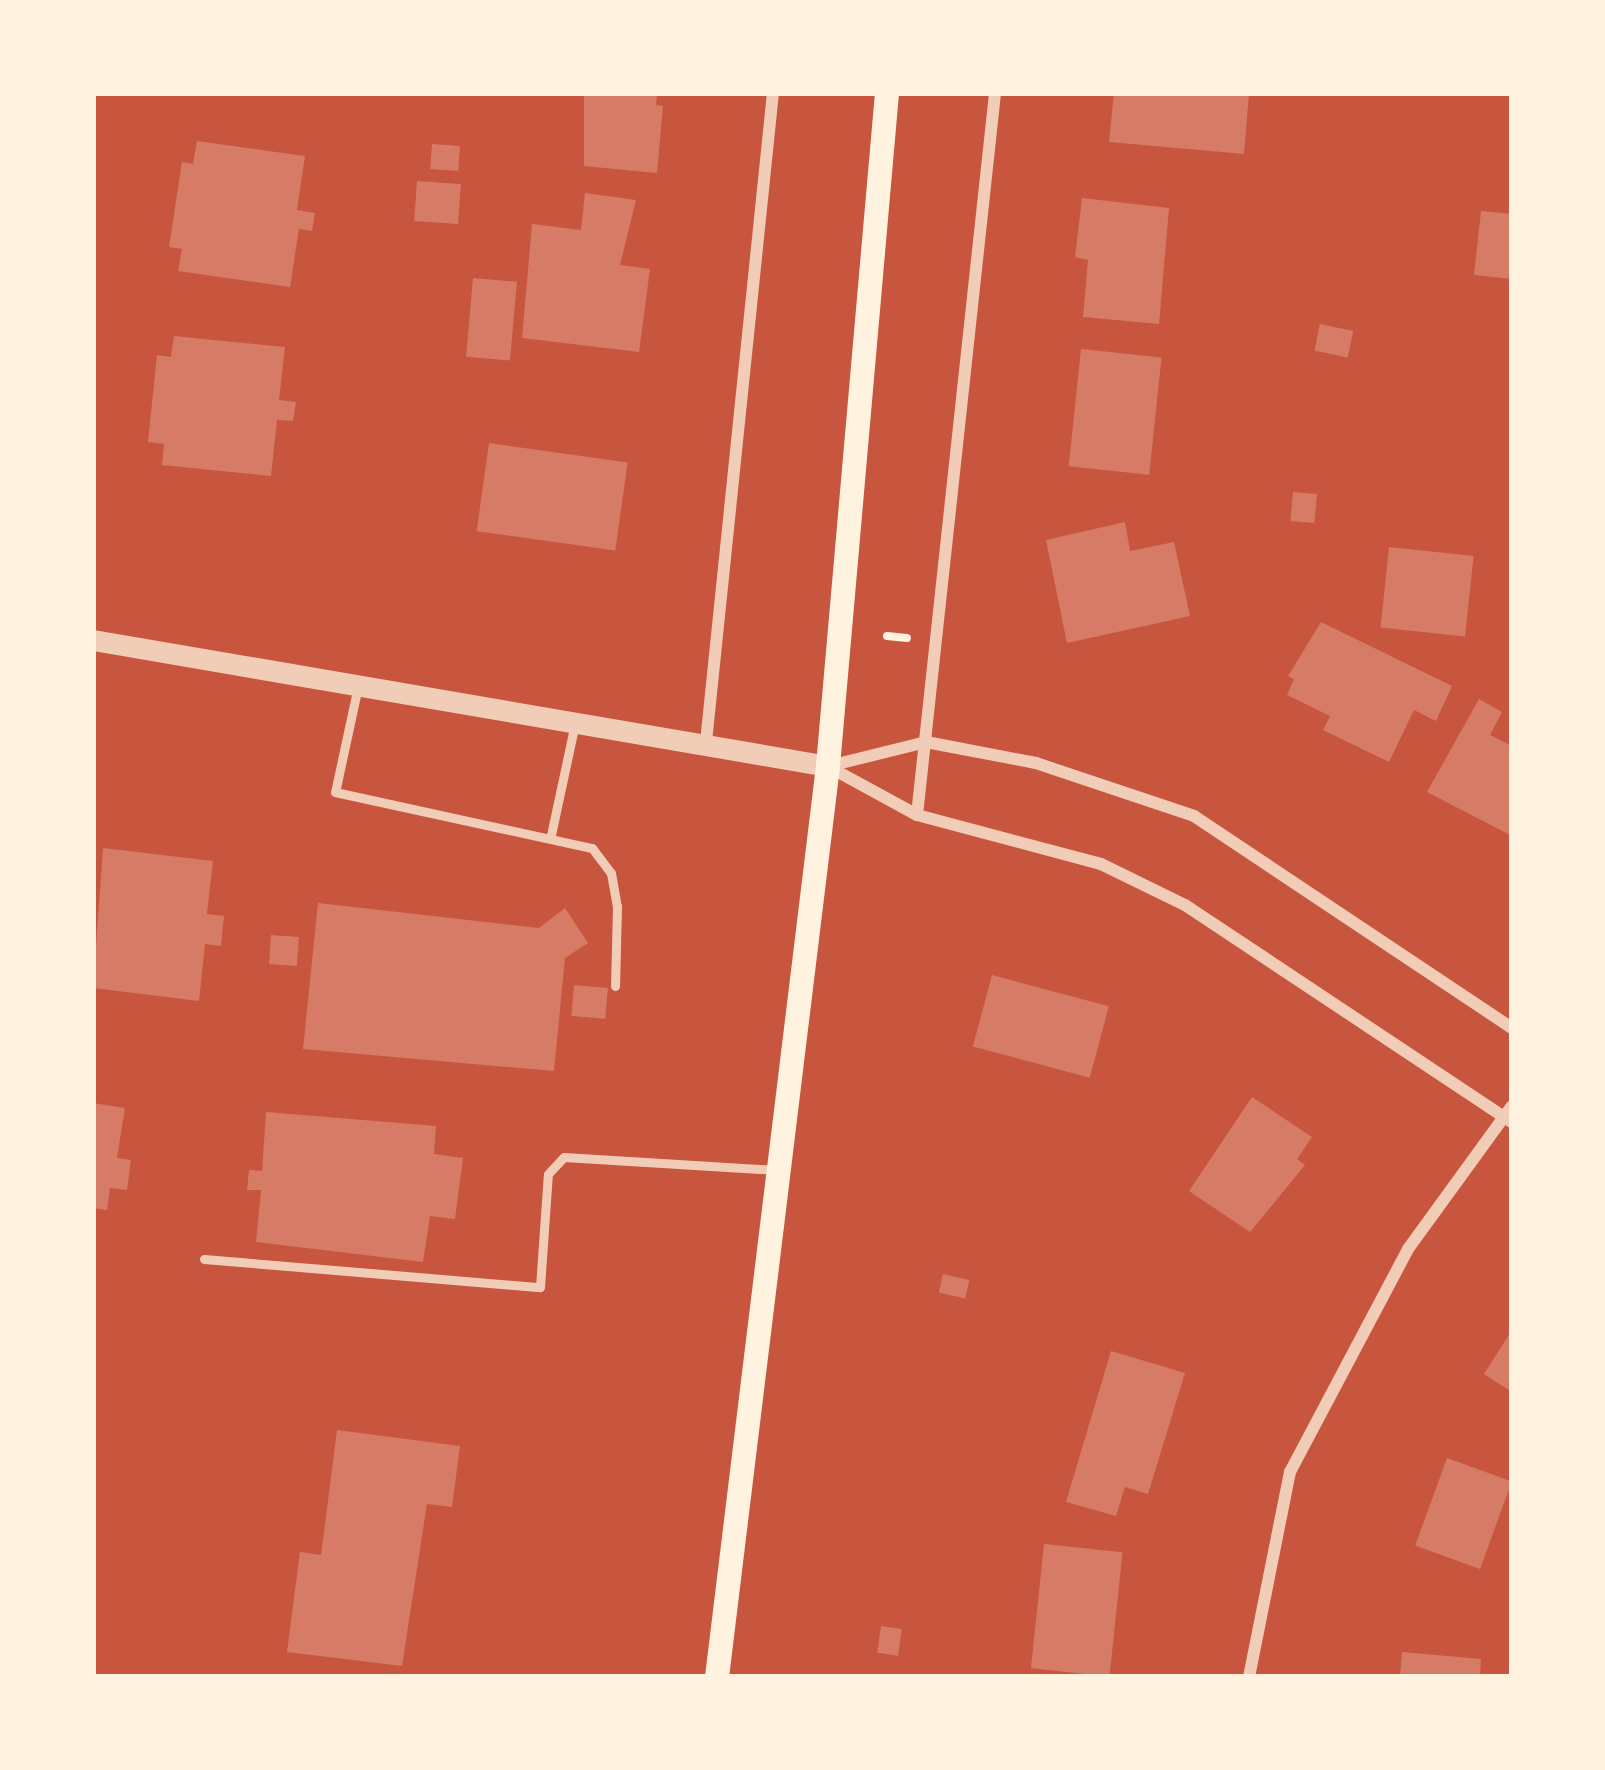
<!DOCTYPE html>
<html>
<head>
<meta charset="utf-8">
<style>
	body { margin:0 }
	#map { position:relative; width:1605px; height:1770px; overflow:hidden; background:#c8553d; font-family:"Asap Condensed",sans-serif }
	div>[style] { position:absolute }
	.building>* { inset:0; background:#d67c66; transform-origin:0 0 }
	.path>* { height:8px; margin:-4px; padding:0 4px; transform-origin:4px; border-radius:4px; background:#fff3e0 }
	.service>* { height:9px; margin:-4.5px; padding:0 4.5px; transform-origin:4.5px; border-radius:4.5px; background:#f1ccb7 }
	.minor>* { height:12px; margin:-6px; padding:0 6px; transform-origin:6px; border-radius:6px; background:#f1ccb7 }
	.tertiary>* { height:21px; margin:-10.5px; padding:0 10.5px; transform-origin:10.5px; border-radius:10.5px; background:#f1ccb7 }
	.secondary>* { height:24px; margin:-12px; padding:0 12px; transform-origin:12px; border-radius:12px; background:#fff3e0 }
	span { translate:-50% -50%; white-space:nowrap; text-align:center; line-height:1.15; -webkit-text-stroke:12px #fff3e0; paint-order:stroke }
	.frame { position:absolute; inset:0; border:96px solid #fff3e0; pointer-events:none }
</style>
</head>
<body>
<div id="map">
	<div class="building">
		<i style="clip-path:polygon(584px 93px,657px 93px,656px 105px,663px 106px,657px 173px,584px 166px)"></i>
		<i style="clip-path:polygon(1114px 93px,1249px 93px,1244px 154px,1109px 142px)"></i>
		<i style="clip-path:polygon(197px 141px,305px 156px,297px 210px,315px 213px,312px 231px,299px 229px,290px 287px,178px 271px,182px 249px,169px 247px,182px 162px,193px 164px)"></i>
		<i style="left:432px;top:144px;width:28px;height:25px;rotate:4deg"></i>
		<i style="left:417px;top:181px;width:44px;height:40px;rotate:4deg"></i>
		<i style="clip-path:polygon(585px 193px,636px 200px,620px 265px,650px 269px,639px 352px,522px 338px,532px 224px,581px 230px)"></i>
		<i style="clip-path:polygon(1082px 198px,1169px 208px,1159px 324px,1083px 317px,1088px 260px,1075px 257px)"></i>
		<i style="clip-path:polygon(1481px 211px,1512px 214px,1512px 279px,1474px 275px)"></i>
		<i style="left:473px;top:278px;width:44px;height:79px;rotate:5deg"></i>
		<i style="left:1320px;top:324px;width:34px;height:27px;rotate:12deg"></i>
		<i style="clip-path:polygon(174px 336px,285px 347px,279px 400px,296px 402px,293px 421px,277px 420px,271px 476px,162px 465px,164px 444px,148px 442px,157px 355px,171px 357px)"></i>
		<i style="left:1081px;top:349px;width:81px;height:118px;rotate:6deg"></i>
		<i style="left:489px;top:443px;width:140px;height:89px;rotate:8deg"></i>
		<i style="left:1293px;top:492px;width:24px;height:29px;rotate:5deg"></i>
		<i style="clip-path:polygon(1125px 522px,1130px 551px,1174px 542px,1190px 616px,1067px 643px,1046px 540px)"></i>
		<i style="left:1389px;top:547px;width:85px;height:81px;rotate:6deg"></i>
		<i style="clip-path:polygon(1321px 622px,1452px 686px,1436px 721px,1414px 710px,1389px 762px,1323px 730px,1330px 716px,1287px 695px,1294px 679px,1288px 676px)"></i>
		<i style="clip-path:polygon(1479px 699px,1502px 712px,1490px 735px,1512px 746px,1512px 836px,1427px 792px)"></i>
		<i style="clip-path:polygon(103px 848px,213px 861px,207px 914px,224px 916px,221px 946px,205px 944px,199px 1001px,93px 988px)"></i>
		<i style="clip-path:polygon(318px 903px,539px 928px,565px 908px,588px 943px,565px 958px,554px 1071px,303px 1049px)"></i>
		<i style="left:271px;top:935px;width:28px;height:29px;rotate:4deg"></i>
		<i style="left:992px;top:975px;width:121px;height:74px;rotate:15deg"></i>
		<i style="left:574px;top:985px;width:34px;height:31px;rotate:5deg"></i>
		<i style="clip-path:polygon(1252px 1097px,1312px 1137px,1297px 1159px,1305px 1165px,1250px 1232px,1189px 1191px)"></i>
		<i style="clip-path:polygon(93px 1103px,125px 1108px,117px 1158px,131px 1160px,127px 1190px,110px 1188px,107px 1210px,93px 1208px)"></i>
		<i style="clip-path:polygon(266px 1112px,436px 1126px,434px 1154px,463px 1158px,455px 1219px,430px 1216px,423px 1262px,256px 1242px,261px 1190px,247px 1190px,249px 1170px,262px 1171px)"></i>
		<i style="left:943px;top:1274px;width:27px;height:19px;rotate:13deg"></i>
		<i style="clip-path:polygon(1512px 1330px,1512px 1392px,1484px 1374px)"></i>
		<i style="clip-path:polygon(1111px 1351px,1185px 1373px,1148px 1494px,1125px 1487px,1116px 1516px,1066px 1502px)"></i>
		<i style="clip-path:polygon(337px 1430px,460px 1446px,452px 1507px,427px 1504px,402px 1666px,287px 1652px,300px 1552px,321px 1555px)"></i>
		<i style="left:1447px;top:1458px;width:69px;height:93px;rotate:20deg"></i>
		<i style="left:1044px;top:1544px;width:79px;height:125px;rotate:6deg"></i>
		<i style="left:881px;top:1626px;width:21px;height:27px;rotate:8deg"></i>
		<i style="clip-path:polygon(1402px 1652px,1481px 1659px,1480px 1677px,1400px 1677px)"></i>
	</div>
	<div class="path">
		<i style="left:887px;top:636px;width:20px;rotate:6deg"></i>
	</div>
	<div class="service">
		<i style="left:358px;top:686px;width:108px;rotate:102.2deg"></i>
		<i style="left:335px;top:792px;width:263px;rotate:12.3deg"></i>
		<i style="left:592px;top:848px;width:31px;rotate:53deg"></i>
		<i style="left:611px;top:873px;width:34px;rotate:80deg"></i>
		<i style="left:617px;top:906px;width:80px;rotate:91.4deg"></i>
		<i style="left:551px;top:835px;width:115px;rotate:-77.9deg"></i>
		<i style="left:204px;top:1259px;width:337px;rotate:4.8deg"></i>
		<i style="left:540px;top:1287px;width:113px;rotate:-86deg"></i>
		<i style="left:548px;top:1174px;width:23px;rotate:-47deg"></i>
		<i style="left:564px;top:1157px;width:214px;rotate:3.5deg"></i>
	</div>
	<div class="minor">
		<i style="left:706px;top:742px;width:652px;rotate:-84.11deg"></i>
		<i style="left:829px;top:766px;width:100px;rotate:-13.9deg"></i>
		<i style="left:926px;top:742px;width:112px;rotate:10.8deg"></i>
		<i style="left:1036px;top:763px;width:167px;rotate:18.5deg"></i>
		<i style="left:1194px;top:816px;width:382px;rotate:33.7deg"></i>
		<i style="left:829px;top:767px;width:100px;rotate:28.6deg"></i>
		<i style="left:917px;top:815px;width:190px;rotate:14.9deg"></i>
		<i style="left:1101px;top:864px;width:93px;rotate:26deg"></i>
		<i style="left:1185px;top:905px;width:392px;rotate:33.6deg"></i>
		<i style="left:917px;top:815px;width:726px;rotate:-83.83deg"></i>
		<i style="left:1249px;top:1677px;width:209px;rotate:-78.7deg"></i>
		<i style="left:1290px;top:1472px;width:252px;rotate:-62.1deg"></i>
		<i style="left:1408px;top:1249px;width:177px;rotate:-54deg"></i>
	</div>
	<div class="tertiary">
		<i style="left:93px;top:640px;width:746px;rotate:9.73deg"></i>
	</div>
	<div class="secondary">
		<i style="left:717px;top:1677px;width:918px;rotate:-83.05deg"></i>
		<i style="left:828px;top:766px;width:676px;rotate:-84.99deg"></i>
	</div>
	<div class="frame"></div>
</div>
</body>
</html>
